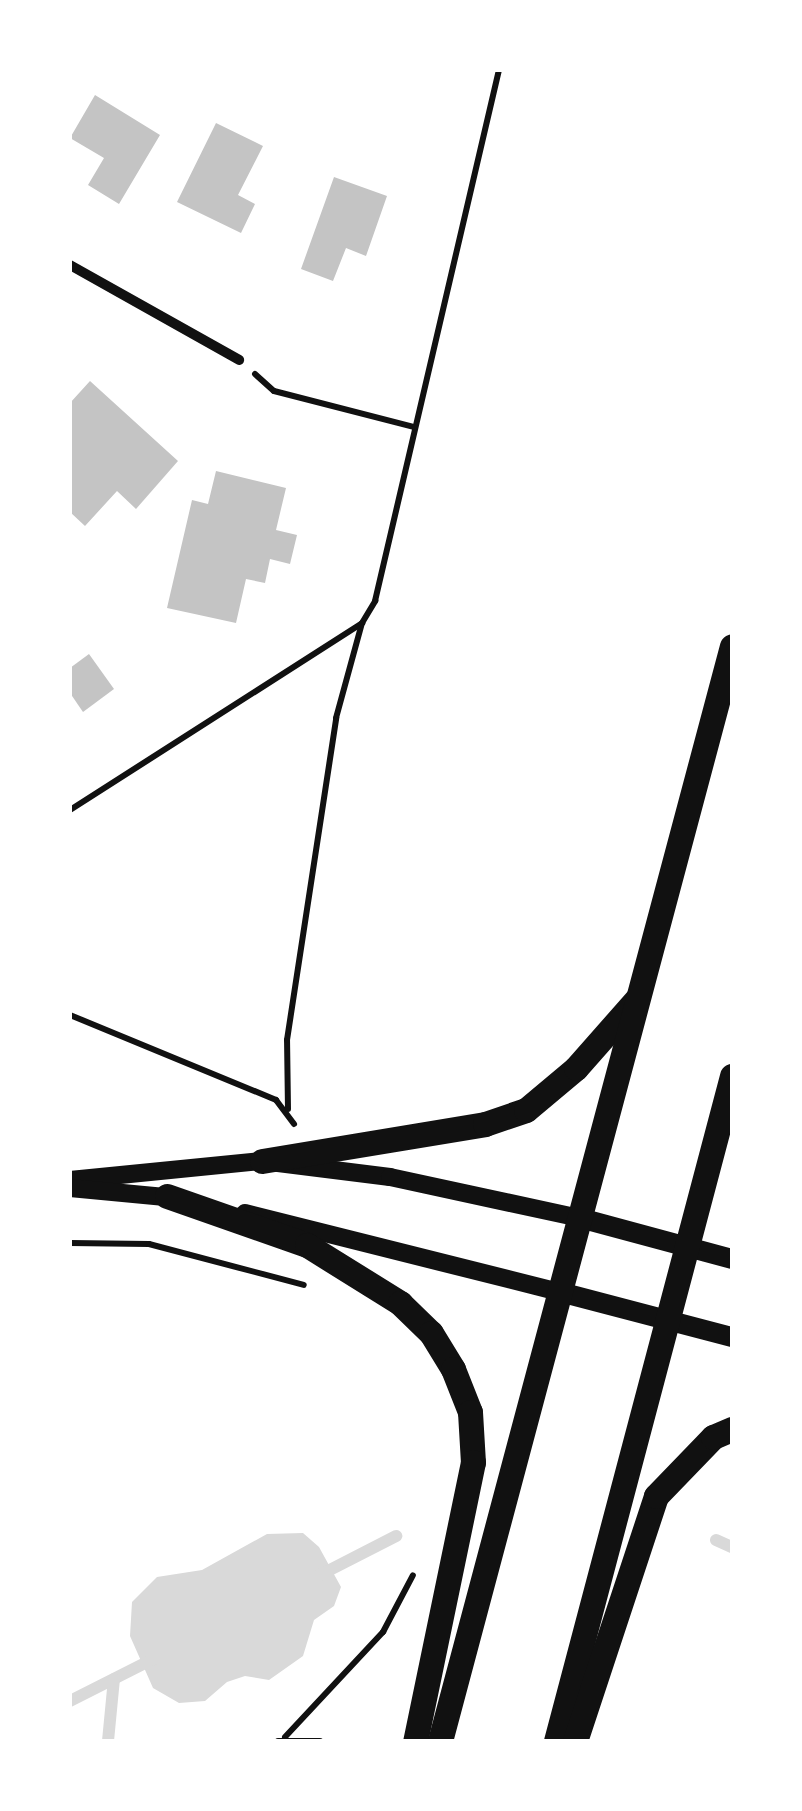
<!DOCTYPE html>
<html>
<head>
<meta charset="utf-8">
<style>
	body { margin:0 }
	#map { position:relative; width:802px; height:1811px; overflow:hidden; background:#fff; font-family:"IBM Plex Sans",sans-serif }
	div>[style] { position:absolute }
	.water>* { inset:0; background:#d9d9d9 }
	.stream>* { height:12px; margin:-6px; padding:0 6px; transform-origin:6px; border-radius:6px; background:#d9d9d9 }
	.building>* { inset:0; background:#c4c4c4 }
	.path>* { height:6px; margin:-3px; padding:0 3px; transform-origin:3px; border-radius:3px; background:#111 }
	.minor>* { height:10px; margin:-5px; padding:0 5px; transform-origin:5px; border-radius:5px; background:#111 }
	.tertiary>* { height:18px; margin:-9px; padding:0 9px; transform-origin:9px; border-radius:9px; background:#111 }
	.secondary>* { height:20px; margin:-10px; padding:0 10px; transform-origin:10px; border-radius:10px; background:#111 }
	.primary>* { height:25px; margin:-12.5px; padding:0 12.5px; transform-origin:12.5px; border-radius:12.5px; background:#111 }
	span { translate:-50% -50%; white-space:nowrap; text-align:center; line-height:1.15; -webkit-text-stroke:10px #fff; paint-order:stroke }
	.frame { position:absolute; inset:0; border:72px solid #fff; pointer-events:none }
</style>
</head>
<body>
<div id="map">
	<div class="water">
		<i style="clip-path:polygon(303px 1533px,319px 1547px,341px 1587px,334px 1606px,314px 1620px,303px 1656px,269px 1680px,245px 1676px,227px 1682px,205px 1701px,179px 1703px,153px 1688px,130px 1636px,132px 1602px,157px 1577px,202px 1570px,267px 1534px)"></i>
	</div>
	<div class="stream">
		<i style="left:716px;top:1540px;width:17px;rotate:24deg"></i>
		<i style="left:318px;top:1576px;width:88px;rotate:-27.1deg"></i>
		<i style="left:70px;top:1701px;width:97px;rotate:-26.8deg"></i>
		<i style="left:108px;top:1741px;width:62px;rotate:-84.5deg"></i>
	</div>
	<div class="building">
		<i style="clip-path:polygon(95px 95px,160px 135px,119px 204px,88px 185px,104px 158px,70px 138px)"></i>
		<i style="clip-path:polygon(216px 123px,263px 146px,238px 195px,255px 204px,241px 233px,177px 202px)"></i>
		<i style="clip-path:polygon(334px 177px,387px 196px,366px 256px,346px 248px,333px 281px,301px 269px)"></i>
		<i style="clip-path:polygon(90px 381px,178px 461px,136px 509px,117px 491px,85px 526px,70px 512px,70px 403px)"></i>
		<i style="clip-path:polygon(216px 471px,286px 488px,276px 530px,297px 535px,290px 564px,270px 559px,265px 583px,246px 579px,236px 623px,167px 608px,192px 500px,208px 504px)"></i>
		<i style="clip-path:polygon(89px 654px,114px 689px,83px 712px,70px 693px,70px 668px)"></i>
	</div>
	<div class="path">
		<i style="left:255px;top:374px;width:25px;rotate:42deg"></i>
		<i style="left:274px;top:391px;width:145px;rotate:14.4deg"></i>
		<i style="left:70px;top:810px;width:347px;rotate:-32.6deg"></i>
		<i style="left:362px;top:623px;width:26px;rotate:-59deg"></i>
		<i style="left:375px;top:601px;width:545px;rotate:-76.86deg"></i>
		<i style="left:70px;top:1015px;width:223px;rotate:22.4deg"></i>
		<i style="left:276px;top:1100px;width:30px;rotate:53deg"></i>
		<i style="left:288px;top:1109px;width:69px;rotate:-90.8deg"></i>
		<i style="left:287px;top:1040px;width:326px;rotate:-81.3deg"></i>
		<i style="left:336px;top:718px;width:98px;rotate:-74.7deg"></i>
		<i style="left:70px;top:1243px;width:79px;rotate:0.7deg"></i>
		<i style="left:149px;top:1244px;width:160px;rotate:14.8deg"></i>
		<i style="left:285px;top:1737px;width:144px;rotate:-47deg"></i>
		<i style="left:383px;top:1632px;width:64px;rotate:-62.2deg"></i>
		<i style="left:278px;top:1741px;width:42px"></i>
	</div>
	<div class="minor">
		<i style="left:70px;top:265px;width:194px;rotate:29.3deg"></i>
	</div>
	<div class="tertiary">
		<i style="left:70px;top:1180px;width:193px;rotate:-5.7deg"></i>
		<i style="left:262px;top:1161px;width:129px;rotate:7.1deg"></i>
		<i style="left:390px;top:1177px;width:194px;rotate:12.2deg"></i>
		<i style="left:70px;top:1188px;width:106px;rotate:5.4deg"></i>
		<i style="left:245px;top:1213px;width:325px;rotate:14.1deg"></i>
	</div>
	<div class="secondary">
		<i style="left:580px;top:1218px;width:157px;rotate:15.1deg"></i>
		<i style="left:560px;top:1292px;width:178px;rotate:14.7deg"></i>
	</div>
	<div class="primary">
		<i style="left:262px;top:1161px;width:226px;rotate:-9.4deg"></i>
		<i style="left:485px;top:1124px;width:43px;rotate:-18.9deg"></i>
		<i style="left:526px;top:1110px;width:65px;rotate:-40deg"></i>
		<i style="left:576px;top:1068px;width:91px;rotate:-48.6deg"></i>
		<i style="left:167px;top:1196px;width:148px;rotate:19.3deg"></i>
		<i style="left:307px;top:1245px;width:110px;rotate:31.9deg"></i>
		<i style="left:400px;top:1303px;width:43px;rotate:44.1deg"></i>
		<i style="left:431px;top:1333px;width:42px;rotate:58.6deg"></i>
		<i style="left:453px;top:1369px;width:46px;rotate:68.4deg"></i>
		<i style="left:470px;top:1412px;width:50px;rotate:86.6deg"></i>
		<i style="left:473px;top:1462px;width:285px;rotate:101.7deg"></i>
		<i style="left:440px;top:1741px;width:1133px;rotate:-75.07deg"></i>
		<i style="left:556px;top:1741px;width:688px;rotate:-75.18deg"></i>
		<i style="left:575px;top:1741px;width:258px;rotate:-71.7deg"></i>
		<i style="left:656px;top:1496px;width:82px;rotate:-46deg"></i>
		<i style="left:713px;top:1437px;width:21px;rotate:-23deg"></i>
	</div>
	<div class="frame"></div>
</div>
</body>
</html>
